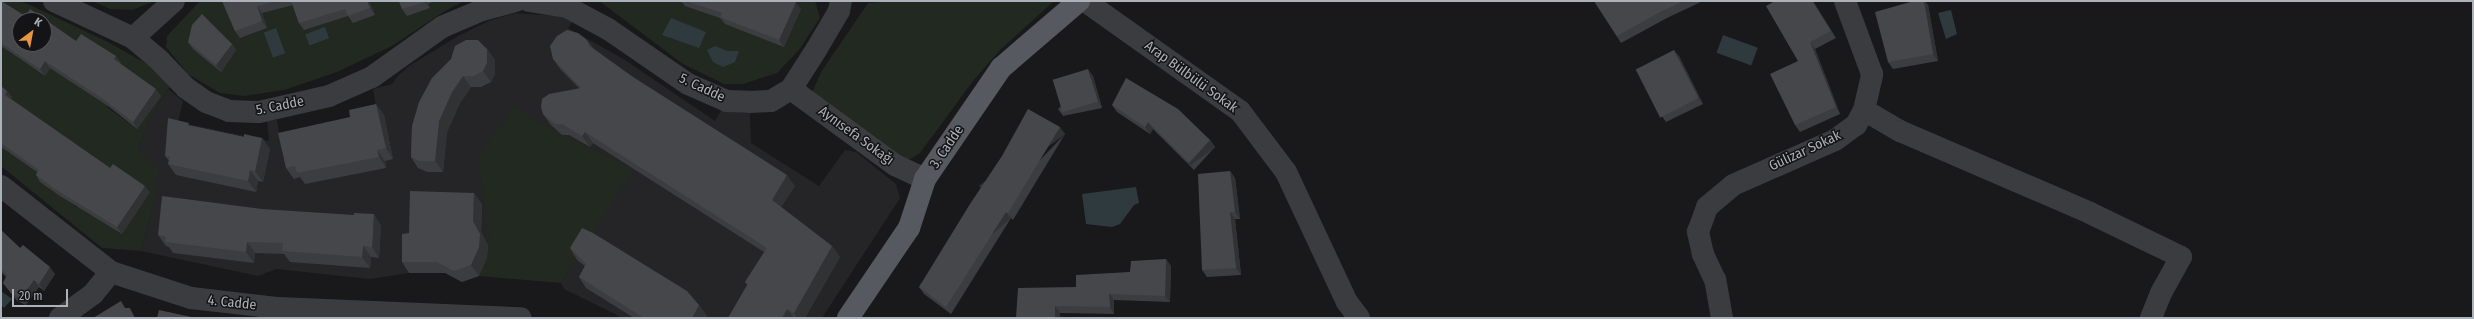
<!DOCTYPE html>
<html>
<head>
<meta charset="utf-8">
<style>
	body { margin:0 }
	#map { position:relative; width:2474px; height:319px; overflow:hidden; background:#19191b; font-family:"Fira Sans Condensed",sans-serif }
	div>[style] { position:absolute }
	.built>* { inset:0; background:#252528 }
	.green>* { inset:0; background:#212921 }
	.water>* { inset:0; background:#2f3a3e; transform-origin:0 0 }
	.minor>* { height:22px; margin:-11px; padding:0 11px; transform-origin:11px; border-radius:11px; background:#3a3c40 }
	.major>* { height:22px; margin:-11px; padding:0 11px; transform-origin:11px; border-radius:11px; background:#56595f }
	.wall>* { inset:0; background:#3c3d40 }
	.shaded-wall>* { inset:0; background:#313234; transform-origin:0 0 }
	.building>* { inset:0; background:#46474b; transform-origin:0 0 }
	span { translate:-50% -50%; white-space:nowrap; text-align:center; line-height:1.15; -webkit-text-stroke:3px #141416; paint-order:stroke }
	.street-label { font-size:14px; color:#acb2ba }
	.frame { position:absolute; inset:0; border:2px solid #acb2ba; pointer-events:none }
	.north { position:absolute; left:12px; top:12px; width:40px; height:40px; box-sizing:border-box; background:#141416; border:1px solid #515358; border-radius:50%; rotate:32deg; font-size:11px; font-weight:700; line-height:16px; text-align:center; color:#acb2ba }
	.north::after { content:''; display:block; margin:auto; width:14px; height:18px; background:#ea9641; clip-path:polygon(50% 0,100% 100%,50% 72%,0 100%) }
	.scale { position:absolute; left:12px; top:289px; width:56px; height:18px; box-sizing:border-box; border:2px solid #acb2ba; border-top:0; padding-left:5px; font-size:12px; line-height:14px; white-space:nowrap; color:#acb2ba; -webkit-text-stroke:3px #141416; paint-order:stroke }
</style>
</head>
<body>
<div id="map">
	<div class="built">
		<i style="clip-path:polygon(515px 13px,559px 16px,572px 22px,568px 28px,625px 60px,715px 121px,723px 107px,750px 112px,751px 143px,819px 186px,845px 150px,856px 152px,896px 184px,900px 198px,822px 318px,623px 318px,564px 289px,561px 283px,567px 273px,487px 258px,479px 276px,462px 282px,445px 273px,409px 273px,370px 279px,276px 269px,258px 276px,141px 251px,152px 211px,138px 150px,152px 115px,168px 89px,183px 101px,178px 122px,269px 141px,267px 120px,277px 120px,280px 137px,377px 112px,373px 89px,392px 84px,398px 76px,409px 66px,460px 35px,489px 21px)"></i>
	</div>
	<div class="green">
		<i style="clip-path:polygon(evenodd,1px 1px,19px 1px,30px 5px,108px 42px,156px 69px,174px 85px,168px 89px,152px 115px,138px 150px,159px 169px,152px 211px,141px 251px,102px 248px,1px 166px,1px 147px,34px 170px,1px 145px,1px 1px,20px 20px,44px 20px,45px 76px,9px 52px,20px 36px,20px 20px,1px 1px,130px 74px,137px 129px,107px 107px,130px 74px,1px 1px,104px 168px,77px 207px,41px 182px,104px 168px)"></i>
		<i style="clip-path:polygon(92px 1px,155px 1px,132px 10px,110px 9px)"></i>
		<i style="clip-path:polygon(200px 1px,464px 1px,445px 11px,392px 46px,337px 72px,284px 90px,245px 96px,220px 93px,188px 74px,166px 47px,167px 36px)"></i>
		<i style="clip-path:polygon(599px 1px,815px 1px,820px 18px,799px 50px,777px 73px,743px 84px,724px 84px,683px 64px)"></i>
		<i style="clip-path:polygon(895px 1px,1054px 1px,1000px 50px,973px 81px,920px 153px,909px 160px,901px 161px,811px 95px,821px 72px,868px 3px)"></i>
		<i style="clip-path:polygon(514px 107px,562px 135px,634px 169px,561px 283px,479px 276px,487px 258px,489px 236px,478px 156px)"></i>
	</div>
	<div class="water">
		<i style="clip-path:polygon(1951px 10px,1957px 34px,1946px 39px,1938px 13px)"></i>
		<i style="clip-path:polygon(671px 18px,706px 32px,699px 48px,662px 35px)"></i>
		<i style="left:325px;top:27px;width:12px;height:21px;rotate:70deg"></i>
		<i style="left:276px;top:28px;width:27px;height:13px;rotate:70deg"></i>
		<i style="left:1723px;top:35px;width:37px;height:19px;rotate:20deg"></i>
		<i style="clip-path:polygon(715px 46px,727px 51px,739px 51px,735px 62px,723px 67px,713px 62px,707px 50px)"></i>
		<i style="clip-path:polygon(1136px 187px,1139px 203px,1134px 205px,1120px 224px,1112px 227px,1086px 224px,1082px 194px)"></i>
		<i style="clip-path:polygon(1px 291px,12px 299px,4px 308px,1px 305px)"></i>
	</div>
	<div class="minor">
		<i style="left:54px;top:1px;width:87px;rotate:25.1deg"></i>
		<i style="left:133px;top:38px;width:35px;rotate:40deg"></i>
		<i style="left:160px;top:61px;width:37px;rotate:46deg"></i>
		<i style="left:186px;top:88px;width:24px;rotate:35deg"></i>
		<i style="left:206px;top:102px;width:25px;rotate:21deg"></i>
		<i style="left:229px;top:111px;width:30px;rotate:2deg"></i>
		<i style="left:259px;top:112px;width:72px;rotate:-12.9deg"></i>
		<i style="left:329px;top:96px;width:47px;rotate:-23.8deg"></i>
		<i style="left:372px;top:77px;width:86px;rotate:-35.5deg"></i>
		<i style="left:442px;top:27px;width:43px;rotate:-23deg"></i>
		<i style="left:482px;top:10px;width:35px;rotate:-15deg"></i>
		<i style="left:529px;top:1px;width:38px;rotate:9deg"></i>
		<i style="left:567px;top:7px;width:47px;rotate:28.2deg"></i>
		<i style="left:608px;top:29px;width:97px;rotate:34.5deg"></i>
		<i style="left:688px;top:84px;width:43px;rotate:23.6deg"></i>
		<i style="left:727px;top:101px;width:23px;rotate:2deg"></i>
		<i style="left:750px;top:102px;width:21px;rotate:-3deg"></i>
		<i style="left:771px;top:101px;width:23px;rotate:-31deg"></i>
		<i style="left:791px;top:89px;width:46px;rotate:-57.3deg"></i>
		<i style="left:816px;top:50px;width:45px;rotate:-59.5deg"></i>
		<i style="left:839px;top:11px;width:10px;rotate:-79deg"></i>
		<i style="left:1085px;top:1px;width:190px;rotate:35.4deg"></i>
		<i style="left:1240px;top:111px;width:76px;rotate:53deg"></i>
		<i style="left:1286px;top:172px;width:144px;rotate:64.9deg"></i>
		<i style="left:1347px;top:302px;width:20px;rotate:53deg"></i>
		<i style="left:133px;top:38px;width:55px;rotate:-42.1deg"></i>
		<i style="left:791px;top:89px;width:129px;rotate:36.2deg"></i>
		<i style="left:895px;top:165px;width:33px;rotate:25deg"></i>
		<i style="left:1864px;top:110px;width:42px;rotate:30.3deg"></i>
		<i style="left:1900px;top:131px;width:207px;rotate:23.3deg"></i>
		<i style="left:2090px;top:213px;width:101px;rotate:25.8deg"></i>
		<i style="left:2181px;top:257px;width:41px;rotate:119.1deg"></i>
		<i style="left:2161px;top:293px;width:27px;rotate:112deg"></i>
		<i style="left:1px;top:186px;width:140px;rotate:38deg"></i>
		<i style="left:111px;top:272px;width:84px;rotate:18deg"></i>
		<i style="left:191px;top:298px;width:88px;rotate:6.6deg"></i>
		<i style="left:278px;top:308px;width:243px;rotate:2.4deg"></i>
		<i style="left:60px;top:318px;width:41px;rotate:-36deg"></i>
		<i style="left:93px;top:294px;width:28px;rotate:-51deg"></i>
		<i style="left:1722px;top:318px;width:39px;rotate:-100deg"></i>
		<i style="left:1715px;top:280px;width:29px;rotate:-115deg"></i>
		<i style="left:1703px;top:254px;width:23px;rotate:-103deg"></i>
		<i style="left:1698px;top:232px;width:27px;rotate:-70deg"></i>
		<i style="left:1707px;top:207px;width:34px;rotate:-40deg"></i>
		<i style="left:1733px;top:185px;width:111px;rotate:-23.8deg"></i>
		<i style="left:1835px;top:140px;width:26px;rotate:-36deg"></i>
		<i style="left:1856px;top:125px;width:17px;rotate:-62deg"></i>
		<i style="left:1864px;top:110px;width:37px;rotate:-77deg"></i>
		<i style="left:1872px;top:74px;width:78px;rotate:-110.3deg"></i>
	</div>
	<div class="major">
		<i style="left:848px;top:318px;width:109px;rotate:-55.9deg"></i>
		<i style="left:909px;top:228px;width:52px;rotate:-71.9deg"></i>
		<i style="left:925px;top:179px;width:135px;rotate:-55.6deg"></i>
		<i style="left:1001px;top:68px;width:103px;rotate:-40.7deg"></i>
	</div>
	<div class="wall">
		<i style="clip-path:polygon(1px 1px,25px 16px,76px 41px,116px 56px,121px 63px,120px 64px,161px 96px,137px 129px,108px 106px,50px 68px,45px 76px,1px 46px)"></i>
		<i style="clip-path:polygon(222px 1px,369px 1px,375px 15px,353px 23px,348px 16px,304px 30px,299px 23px,293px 5px,262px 13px,267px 28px,240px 38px,235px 31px)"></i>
		<i style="clip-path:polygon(399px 1px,434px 1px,428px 4px,430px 8px,407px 16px,402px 9px)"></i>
		<i style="clip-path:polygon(681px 1px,792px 1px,801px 9px,784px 47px,725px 24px,720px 18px,685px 6px)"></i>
		<i style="clip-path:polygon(1594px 1px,1703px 1px,1667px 18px,1621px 43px)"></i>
		<i style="clip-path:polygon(1775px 1px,1813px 1px,1836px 38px,1815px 49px,1840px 114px,1800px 132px,1795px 125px,1798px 61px)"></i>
		<i style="clip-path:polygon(1928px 5px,1938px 61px,1893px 69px,1888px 62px)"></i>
		<i style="clip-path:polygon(587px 40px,593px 48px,633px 77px,795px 186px,781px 207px,832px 246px,840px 257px,805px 318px,728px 318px,747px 285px,745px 282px,764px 252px,593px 143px,590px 147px,569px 135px,562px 135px,551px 125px,543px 114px,579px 88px,561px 70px,553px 59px)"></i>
		<i style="clip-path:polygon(188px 42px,232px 44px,236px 50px,221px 72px,193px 49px)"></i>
		<i style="clip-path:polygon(487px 49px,495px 60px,495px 74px,491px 82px,481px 87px,471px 87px,460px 103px,447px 132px,443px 172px,427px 172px,418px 168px,411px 157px,412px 126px)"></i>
		<i style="clip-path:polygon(1679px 56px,1703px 104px,1666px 122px,1661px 115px)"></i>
		<i style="clip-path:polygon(1093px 76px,1102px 108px,1063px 116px,1058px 109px)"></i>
		<i style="clip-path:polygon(7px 91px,12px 97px,11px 99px,110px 168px,150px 192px,122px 234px,60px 196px,40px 182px,36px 175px,37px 172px,1px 147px)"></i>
		<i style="clip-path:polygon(376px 104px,384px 115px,393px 159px,385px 161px,386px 168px,305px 184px,300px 177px,294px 179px,286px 168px,350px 117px)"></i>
		<i style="clip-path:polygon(1112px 105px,1210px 140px,1215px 147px,1194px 170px,1153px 129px,1150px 134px,1117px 112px)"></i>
		<i style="clip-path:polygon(191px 126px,244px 137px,262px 138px,270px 149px,263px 182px,258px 181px,256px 192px,176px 175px,168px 164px,169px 161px,165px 156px)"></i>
		<i style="clip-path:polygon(1065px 134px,1013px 220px,1011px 218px,951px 314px,924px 294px,919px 287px)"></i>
		<i style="clip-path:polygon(1230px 171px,1235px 178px,1240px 219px,1235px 219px,1241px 275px,1207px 277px,1202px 270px)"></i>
		<i style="clip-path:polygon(482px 204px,481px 232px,488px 245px,487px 258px,479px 276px,462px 282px,445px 273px,409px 273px,402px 262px,409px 233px)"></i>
		<i style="clip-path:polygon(381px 225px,379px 258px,371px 257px,370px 268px,290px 262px,284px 254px,255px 253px,254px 263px,173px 253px,169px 247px,166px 246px,158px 235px)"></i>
		<i style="clip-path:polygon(1px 230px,20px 248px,55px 274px,44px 291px,39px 287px,26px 305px,17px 301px,3px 283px,6px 277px,1px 272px)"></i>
		<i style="clip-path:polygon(570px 248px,699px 305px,707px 316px,706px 318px,634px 318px,586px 288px,579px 277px,585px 266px,577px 260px)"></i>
		<i style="clip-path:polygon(1166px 259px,1171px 266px,1170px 302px,1114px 300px,1114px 314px,1060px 313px,1060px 318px,1016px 318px,1076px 287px,1130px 272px)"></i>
	</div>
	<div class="shaded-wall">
		<i style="clip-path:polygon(367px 1px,369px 1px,375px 15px,370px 8px)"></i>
		<i style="clip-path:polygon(424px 1px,425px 1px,428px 4px,430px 8px)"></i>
		<i style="clip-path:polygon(1812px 1px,1813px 1px,1836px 38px,1831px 31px)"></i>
		<i style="clip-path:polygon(1924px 1px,1925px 1px,1928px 5px,1938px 61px,1933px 54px)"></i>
		<i style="clip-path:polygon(796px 2px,801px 9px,784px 47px,779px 40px)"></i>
		<i style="clip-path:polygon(257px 6px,262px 13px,267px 28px,262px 21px)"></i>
		<i style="clip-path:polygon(1810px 42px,1815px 49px,1840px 114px,1836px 107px)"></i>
		<i style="clip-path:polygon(232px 44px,236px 50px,221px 72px,216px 65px)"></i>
		<i style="clip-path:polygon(487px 49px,495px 60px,495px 74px,491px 82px,483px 71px)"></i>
		<i style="clip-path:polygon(1674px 50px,1679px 56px,1703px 104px,1698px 98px)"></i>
		<i style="clip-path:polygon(116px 56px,121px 63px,119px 66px,114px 59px)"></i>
		<i style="clip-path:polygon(45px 61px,50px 68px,45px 76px,40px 69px)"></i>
		<i style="clip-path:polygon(1088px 69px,1093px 76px,1102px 108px,1098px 101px)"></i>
		<i style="clip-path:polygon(463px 76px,471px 87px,460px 103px,447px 132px,443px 172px,435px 161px,439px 121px,452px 92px)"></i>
		<i style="clip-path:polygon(156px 89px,161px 96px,137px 129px,133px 122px)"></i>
		<i style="clip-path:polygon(7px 91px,12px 97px,10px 102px,5px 95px)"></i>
		<i style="clip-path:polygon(376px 104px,384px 115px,393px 159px,386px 148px)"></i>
		<i style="clip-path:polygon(1148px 122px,1153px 129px,1150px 134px,1145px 127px)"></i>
		<i style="left:1060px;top:127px;width:9px;height:100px;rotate:54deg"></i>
		<i style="clip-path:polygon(585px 132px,593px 143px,590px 147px,582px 136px)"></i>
		<i style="clip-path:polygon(262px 138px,270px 149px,263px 182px,255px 171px)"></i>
		<i style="left:1210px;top:140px;width:9px;height:31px;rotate:54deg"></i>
		<i style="clip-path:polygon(377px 150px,385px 161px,386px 168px,379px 157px)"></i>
		<i style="clip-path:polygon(250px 170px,258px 181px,256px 192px,248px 181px)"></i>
		<i style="clip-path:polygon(1230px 171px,1235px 178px,1240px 219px,1235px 212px)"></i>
		<i style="clip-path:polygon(787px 175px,795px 186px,779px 210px,772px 200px)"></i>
		<i style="clip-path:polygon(145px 186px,150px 192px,122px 234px,117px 227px)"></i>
		<i style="clip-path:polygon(474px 193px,482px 204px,481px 232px,488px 245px,487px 258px,479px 276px,471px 265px)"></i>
		<i style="left:1006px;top:212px;width:8px;height:112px;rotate:50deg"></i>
		<i style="clip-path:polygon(1230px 212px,1235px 219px,1241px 275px,1236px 268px)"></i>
		<i style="clip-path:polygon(374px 214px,381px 225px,379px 258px,372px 247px)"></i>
		<i style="clip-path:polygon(247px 242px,255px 253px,254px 263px,246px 252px)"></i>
		<i style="clip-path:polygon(363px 246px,371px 257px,370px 268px,362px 257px)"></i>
		<i style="clip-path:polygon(832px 246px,840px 257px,805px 318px,797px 318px,794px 313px)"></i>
		<i style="clip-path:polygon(1166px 259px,1171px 266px,1170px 302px,1165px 296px)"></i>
		<i style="clip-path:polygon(50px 267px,55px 274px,44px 291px,39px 284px)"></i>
		<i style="clip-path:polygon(34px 280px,39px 287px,26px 305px,21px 298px)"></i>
		<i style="clip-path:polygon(1109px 294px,1114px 300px,1114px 314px,1110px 307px)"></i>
		<i style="clip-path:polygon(699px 305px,707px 316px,706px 318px,692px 318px)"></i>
		<i style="clip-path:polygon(1055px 306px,1060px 313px,1060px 318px,1055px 318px)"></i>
		<i style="clip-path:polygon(787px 309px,794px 318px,782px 318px)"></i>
	</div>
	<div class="building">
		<i style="clip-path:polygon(evenodd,1px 1px,25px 16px,30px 9px,76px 41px,81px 34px,116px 56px,114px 59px,156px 89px,133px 122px,103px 99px,45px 61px,40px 69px,1px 43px,1px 1px,20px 20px,44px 20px,44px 44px,20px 44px,20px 20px)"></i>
		<i style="clip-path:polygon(222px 1px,276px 1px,257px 6px,262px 21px,235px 31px)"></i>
		<i style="clip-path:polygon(291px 1px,367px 1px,370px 8px,348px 16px,345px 9px,299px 23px)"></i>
		<i style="clip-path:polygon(399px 1px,424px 1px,425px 2px,402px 9px)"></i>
		<i style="clip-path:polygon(686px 1px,792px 1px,796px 2px,779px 40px,720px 17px,722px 13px)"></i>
		<i style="clip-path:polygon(1594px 1px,1684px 1px,1662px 11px,1617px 36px)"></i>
		<i style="clip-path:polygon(1775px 1px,1812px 1px,1831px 31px,1810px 42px,1836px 107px,1795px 125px,1770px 74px,1798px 61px,1766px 6px)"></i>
		<i style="clip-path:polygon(1914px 1px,1924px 1px,1933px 54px,1888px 62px,1875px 12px)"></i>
		<i style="clip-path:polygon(202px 14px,232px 44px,216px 65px,188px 42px,192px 25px)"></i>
		<i style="clip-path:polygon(567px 30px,578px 33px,587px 40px,589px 46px,633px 77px,787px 175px,772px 200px,832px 246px,794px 313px,787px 309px,782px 318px,728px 318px,748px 284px,745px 282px,767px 248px,585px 132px,582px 136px,562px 124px,555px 124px,543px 114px,541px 107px,542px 99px,549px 94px,581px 88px,553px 59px,550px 46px,557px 36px)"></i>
		<i style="clip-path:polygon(466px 40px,478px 40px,487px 49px,487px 63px,483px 71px,474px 76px,463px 76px,452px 92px,439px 121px,435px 161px,419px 161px,411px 157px,412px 126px,419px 102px,432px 78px,451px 59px,455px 46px)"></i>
		<i style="left:1674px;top:50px;width:54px;height:43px;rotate:63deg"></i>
		<i style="left:1088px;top:69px;width:34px;height:37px;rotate:73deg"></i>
		<i style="clip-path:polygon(1126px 78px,1178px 109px,1210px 140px,1189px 163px,1148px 122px,1145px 127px,1112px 105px)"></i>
		<i style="clip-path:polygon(1px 86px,7px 91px,5px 95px,110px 168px,113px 164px,145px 186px,117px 227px,55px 189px,36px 175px,39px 170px,1px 143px)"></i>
		<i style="clip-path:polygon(376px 104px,386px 148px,377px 150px,379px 157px,297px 173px,295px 166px,286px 168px,278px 133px,350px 117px,349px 110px)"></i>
		<i style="clip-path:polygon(1028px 109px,1060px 127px,1008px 213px,1006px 212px,946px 307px,919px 287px,970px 204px,1002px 156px)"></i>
		<i style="clip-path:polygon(168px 118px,189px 123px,188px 125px,244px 137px,244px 134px,262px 138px,255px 171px,250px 170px,248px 181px,168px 164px,170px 157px,165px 156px)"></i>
		<i style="clip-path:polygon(1230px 171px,1235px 212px,1230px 212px,1236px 268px,1202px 270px,1198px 174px)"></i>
		<i style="clip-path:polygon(410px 191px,474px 193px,473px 221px,480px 234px,479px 247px,471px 265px,454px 271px,437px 262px,402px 262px,402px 234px,409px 233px)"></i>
		<i style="clip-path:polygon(162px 196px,262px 209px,354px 215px,354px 213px,374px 214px,372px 247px,363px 246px,362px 257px,282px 251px,283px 243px,247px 242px,246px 252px,165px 242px,166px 237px,158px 235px)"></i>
		<i style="clip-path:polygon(582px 228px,593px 233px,687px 291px,699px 305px,692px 318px,673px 318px,671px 317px,670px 318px,644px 318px,579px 277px,586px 264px,570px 248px)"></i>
		<i style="clip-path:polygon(1px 230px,20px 248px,23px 245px,50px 267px,39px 284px,34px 280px,21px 298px,12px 294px,3px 283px,7px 275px,1px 269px)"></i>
		<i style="clip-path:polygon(1166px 259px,1165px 296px,1109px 294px,1110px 307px,1055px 306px,1055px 318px,1016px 318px,1018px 288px,1076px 287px,1076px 275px,1130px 272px,1131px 261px)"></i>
		<i style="clip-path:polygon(121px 301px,125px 308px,130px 308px,135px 318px,93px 318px)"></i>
		<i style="clip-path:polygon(159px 310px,196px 318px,157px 318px)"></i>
	</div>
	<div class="street-label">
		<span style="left:1191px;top:77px;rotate:36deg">Arap Bülbülü Sokak</span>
		<span style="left:702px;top:88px;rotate:25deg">5. Cadde</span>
		<span style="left:280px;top:106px;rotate:-11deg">5. Cadde</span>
		<span style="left:856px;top:136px;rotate:36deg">Aynısefa Sokağı</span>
		<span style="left:947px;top:147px;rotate:-56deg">3. Cadde</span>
		<span style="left:1805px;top:151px;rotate:-25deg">Gülizar Sokak</span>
		<span style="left:232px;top:303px;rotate:6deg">4. Cadde</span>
	</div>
	<div class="frame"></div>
	<div class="north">K</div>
	<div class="scale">20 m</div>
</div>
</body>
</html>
